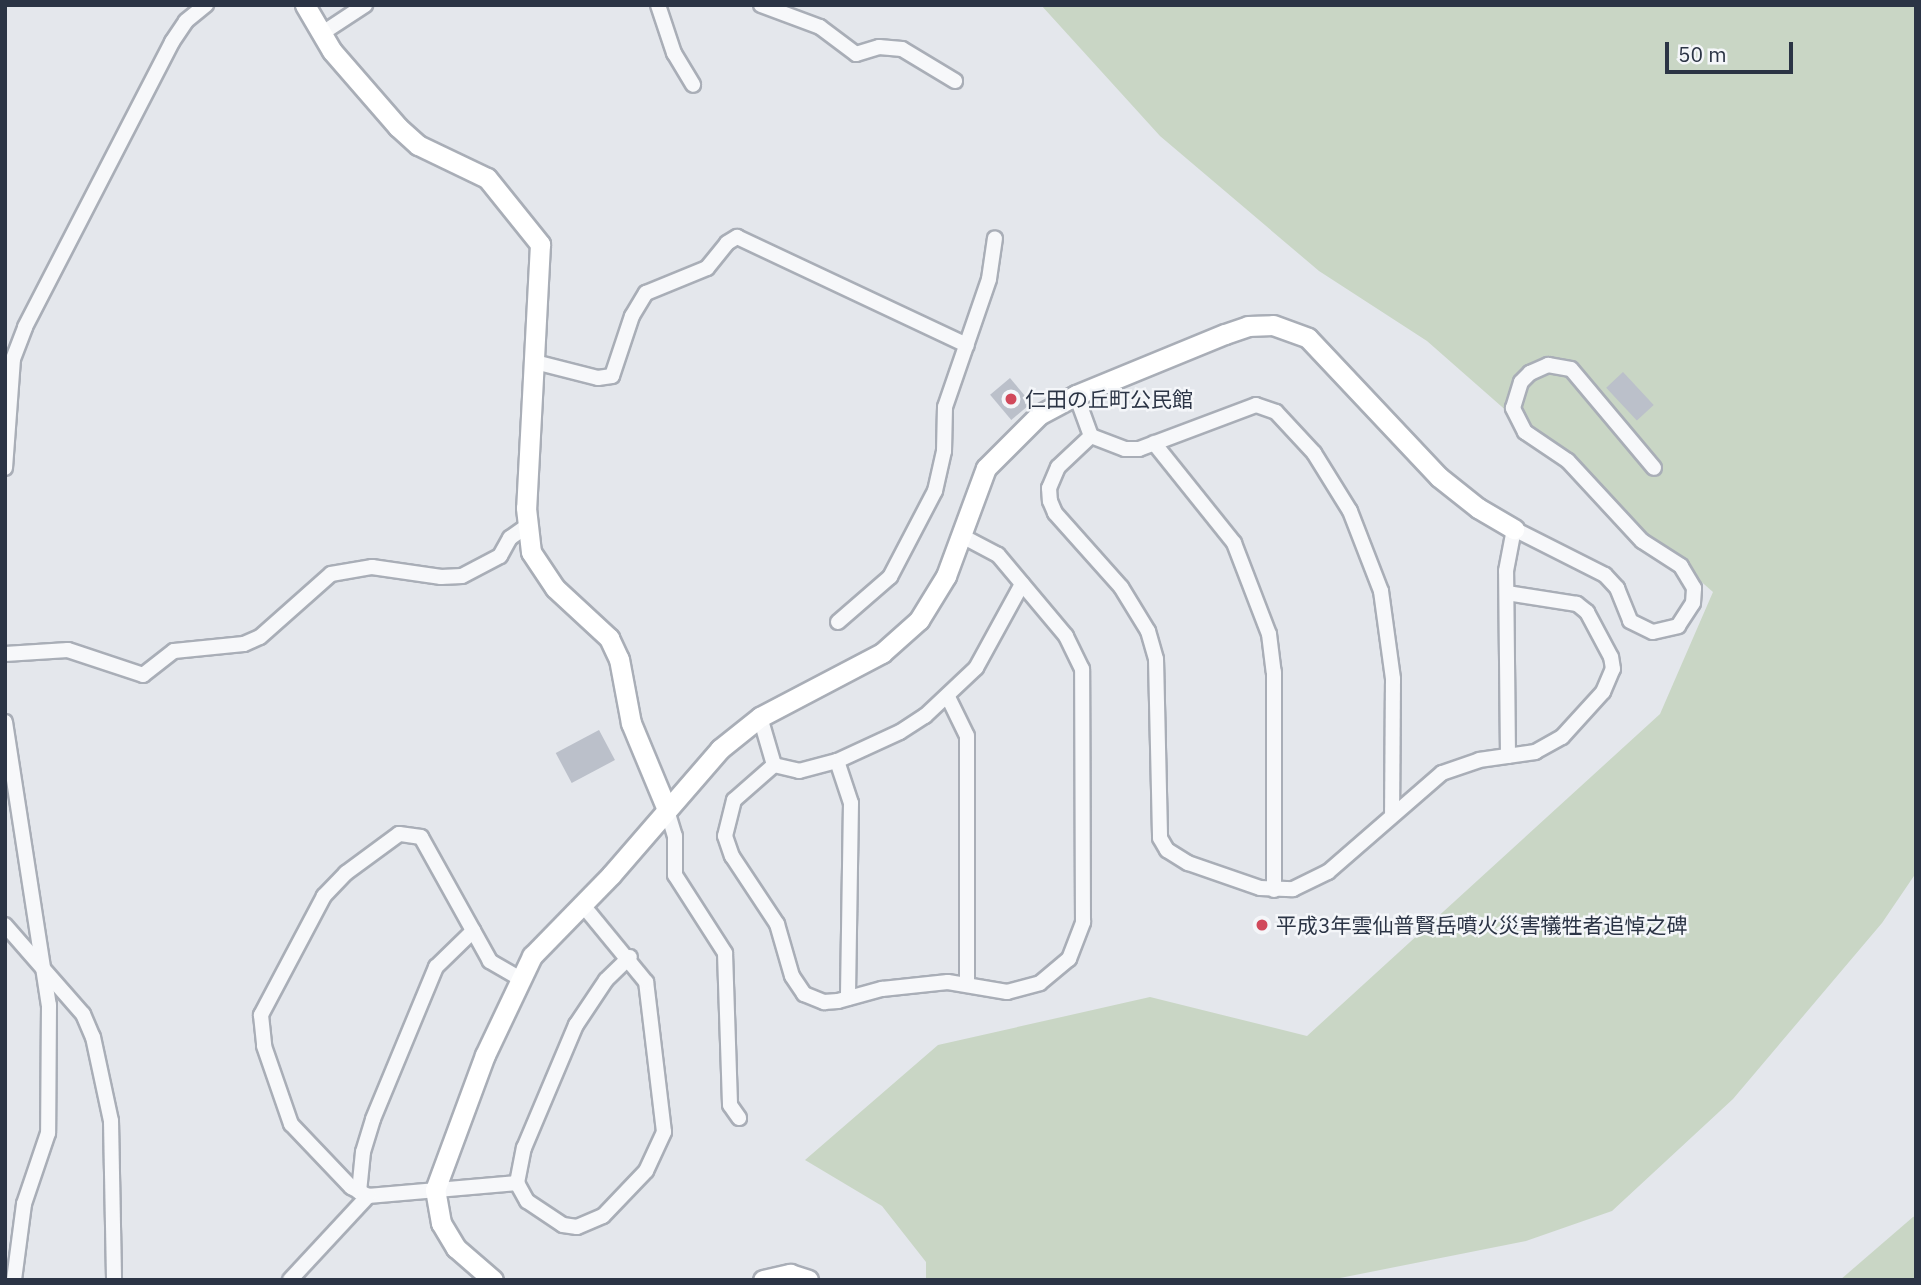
<!DOCTYPE html>
<html>
<head>
<meta charset="utf-8">
<style>
	body { margin:0 }
	#map { position:relative; width:1921px; height:1285px; overflow:hidden; background:#e4e7ec; font-family:"IBM Plex Sans","Noto Sans JP",sans-serif }
	div>[style] { position:absolute }
	.green>* { inset:0; background:#c9d6c5 }
	.building>* { inset:0; background:#bbc0ca; transform-origin:0 0 }
	.roads { filter:drop-shadow(2px 0 #a9aeb7) drop-shadow(-2px 0 #a9aeb7) drop-shadow(0 2px #a9aeb7) drop-shadow(0 -2px #a9aeb7) }
	.street>* { height:14px; margin:-7px; padding:0 7px; transform-origin:7px; border-radius:7px; background:#f7f8fa }
	.secondary>* { height:19px; margin:-9.5px; padding:0 9.5px; transform-origin:9.5px; border-radius:9.5px; background:#fff }
	.dots>* { width:19px; height:19px; translate:-50% -50%; box-sizing:border-box; border:4px solid #f4f6f9; border-radius:50% }
	span { translate:-50% -50%; white-space:nowrap; text-align:center; line-height:1.15; -webkit-text-stroke:5px #f4f6f9; paint-order:stroke }
	.poi-label { font-size:21px; color:#2b3445 }
	.left { translate:0 -50%; text-align:left }
	.frame { position:absolute; inset:0; border:7px solid #2b3445; pointer-events:none }
	.scale { position:absolute; left:1665px; top:42px; width:128px; height:32px; box-sizing:border-box; border:4px solid #2b3445; border-top:0; padding-left:9px; font-size:21px; line-height:24px; white-space:nowrap; color:#2b3445; -webkit-text-stroke:5px #f4f6f9; paint-order:stroke }
</style>
</head>
<body>
<div id="map">
	<div class="green">
		<i style="clip-path:polygon(1041px 5px,1916px 5px,1916px 873px,1882px 923px,1733px 1099px,1612px 1211px,1526px 1241px,1330px 1280px,926px 1280px,926px 1262px,882px 1206px,805px 1160px,938px 1045px,1150px 997px,1307px 1036px,1660px 714px,1713px 592px,1427px 341px,1319px 271px,1160px 136px)"></i>
		<i style="clip-path:polygon(1916px 1216px,1916px 1280px,1840px 1280px,1913px 1217px)"></i>
	</div>
	<div class="building">
		<i style="left:1623px;top:372px;width:45px;height:23px;rotate:47deg"></i>
		<i style="left:1010px;top:378px;width:33px;height:26px;rotate:50deg"></i>
		<i style="left:599px;top:730px;width:34px;height:49px;rotate:62deg"></i>
	</div>
	<div class="roads">
		<div class="street">
			<i style="left:658px;top:5px;width:51px;rotate:71.6deg"></i>
			<i style="left:674px;top:53px;width:37px;rotate:59deg"></i>
			<i style="left:761px;top:5px;width:63px;rotate:20.4deg"></i>
			<i style="left:820px;top:27px;width:45px;rotate:36.9deg"></i>
			<i style="left:856px;top:54px;width:24px;rotate:-17deg"></i>
			<i style="left:879px;top:47px;width:23px;rotate:5deg"></i>
			<i style="left:902px;top:49px;width:62px;rotate:31.1deg"></i>
			<i style="left:321px;top:34px;width:53px;rotate:-33.4deg"></i>
			<i style="left:535px;top:362px;width:65px;rotate:14.3deg"></i>
			<i style="left:598px;top:378px;width:14px;rotate:-8deg"></i>
			<i style="left:612px;top:376px;width:63px;rotate:-71.6deg"></i>
			<i style="left:632px;top:316px;width:27px;rotate:-59deg"></i>
			<i style="left:646px;top:293px;width:66px;rotate:-22.3deg"></i>
			<i style="left:707px;top:268px;width:32px;rotate:-51deg"></i>
			<i style="left:727px;top:243px;width:12px;rotate:-31deg"></i>
			<i style="left:737px;top:237px;width:254px;rotate:25.2deg"></i>
			<i style="left:1076px;top:395px;width:44px;rotate:69.9deg"></i>
			<i style="left:1091px;top:436px;width:36px;rotate:21deg"></i>
			<i style="left:1125px;top:449px;width:14px"></i>
			<i style="left:1139px;top:449px;width:125px;rotate:-20.6deg"></i>
			<i style="left:1256px;top:405px;width:21px;rotate:19deg"></i>
			<i style="left:1276px;top:412px;width:56px;rotate:47.2deg"></i>
			<i style="left:1314px;top:453px;width:68px;rotate:58.2deg"></i>
			<i style="left:1350px;top:511px;width:86px;rotate:68.8deg"></i>
			<i style="left:1381px;top:591px;width:89px;rotate:82.2deg"></i>
			<i style="left:1393px;top:679px;width:135px;rotate:90.4deg"></i>
			<i style="left:1091px;top:436px;width:45px;rotate:136.8deg"></i>
			<i style="left:1058px;top:467px;width:23px;rotate:113deg"></i>
			<i style="left:1049px;top:488px;width:13px;rotate:86deg"></i>
			<i style="left:1050px;top:501px;width:13px;rotate:67deg"></i>
			<i style="left:1055px;top:513px;width:99px;rotate:48.3deg"></i>
			<i style="left:1121px;top:587px;width:52px;rotate:58.5deg"></i>
			<i style="left:1148px;top:631px;width:29px;rotate:74deg"></i>
			<i style="left:1156px;top:659px;width:179px;rotate:88.7deg"></i>
			<i style="left:1160px;top:838px;width:14px;rotate:60deg"></i>
			<i style="left:1167px;top:850px;width:25px;rotate:32deg"></i>
			<i style="left:1188px;top:863px;width:76px;rotate:19.1deg"></i>
			<i style="left:1260px;top:888px;width:33px;rotate:2deg"></i>
			<i style="left:1293px;top:889px;width:39px;rotate:-26deg"></i>
			<i style="left:1328px;top:872px;width:151px;rotate:-41deg"></i>
			<i style="left:1442px;top:773px;width:39px;rotate:-19deg"></i>
			<i style="left:1479px;top:760px;width:57px;rotate:-8.1deg"></i>
			<i style="left:1535px;top:752px;width:31px;rotate:-29deg"></i>
			<i style="left:1562px;top:737px;width:61px;rotate:-47.7deg"></i>
			<i style="left:1603px;top:692px;width:25px;rotate:-67deg"></i>
			<i style="left:1613px;top:669px;width:12px;rotate:-99deg"></i>
			<i style="left:1611px;top:657px;width:51px;rotate:-118.1deg"></i>
			<i style="left:1587px;top:612px;width:13px;rotate:-141deg"></i>
			<i style="left:1577px;top:604px;width:71px;rotate:-171.1deg"></i>
			<i style="left:1154px;top:443px;width:128px;rotate:51.3deg"></i>
			<i style="left:1234px;top:543px;width:97px;rotate:69deg"></i>
			<i style="left:1269px;top:634px;width:38px;rotate:83deg"></i>
			<i style="left:1274px;top:672px;width:218px;rotate:90deg"></i>
			<i style="left:5px;top:468px;width:109px;rotate:-85.8deg"></i>
			<i style="left:13px;top:359px;width:34px;rotate:-69deg"></i>
			<i style="left:25px;top:327px;width:321px;rotate:-62.7deg"></i>
			<i style="left:172px;top:42px;width:25px;rotate:-56deg"></i>
			<i style="left:186px;top:21px;width:26px;rotate:-39deg"></i>
			<i style="left:838px;top:622px;width:69px;rotate:-40.9deg"></i>
			<i style="left:890px;top:577px;width:97px;rotate:-62.4deg"></i>
			<i style="left:935px;top:491px;width:41px;rotate:-77.3deg"></i>
			<i style="left:944px;top:451px;width:44px;rotate:-88.7deg"></i>
			<i style="left:945px;top:407px;width:135px;rotate:-71deg"></i>
			<i style="left:989px;top:279px;width:41px;rotate:-81.7deg"></i>
			<i style="left:5px;top:654px;width:63px;rotate:-3.6deg"></i>
			<i style="left:68px;top:650px;width:79px;rotate:18.4deg"></i>
			<i style="left:143px;top:675px;width:39px;rotate:-38deg"></i>
			<i style="left:174px;top:651px;width:70px;rotate:-5.7deg"></i>
			<i style="left:244px;top:644px;width:17px;rotate:-24deg"></i>
			<i style="left:260px;top:637px;width:95px;rotate:-41.6deg"></i>
			<i style="left:331px;top:574px;width:42px;rotate:-9.7deg"></i>
			<i style="left:372px;top:567px;width:70px;rotate:8.2deg"></i>
			<i style="left:441px;top:577px;width:21px;rotate:-3deg"></i>
			<i style="left:462px;top:576px;width:43px;rotate:-27.8deg"></i>
			<i style="left:500px;top:556px;width:21px;rotate:-61deg"></i>
			<i style="left:510px;top:538px;width:19px;rotate:-35deg"></i>
			<i style="left:948px;top:697px;width:43px;rotate:64deg"></i>
			<i style="left:967px;top:736px;width:248px;rotate:90deg"></i>
			<i style="left:760px;top:717px;width:50px;rotate:73.7deg"></i>
			<i style="left:774px;top:765px;width:26px;rotate:13deg"></i>
			<i style="left:799px;top:771px;width:39px;rotate:-15deg"></i>
			<i style="left:837px;top:761px;width:69px;rotate:-24.7deg"></i>
			<i style="left:900px;top:732px;width:30px;rotate:-33deg"></i>
			<i style="left:925px;top:716px;width:70px;rotate:-43.3deg"></i>
			<i style="left:976px;top:668px;width:96px;rotate:-61.3deg"></i>
			<i style="left:5px;top:722px;width:286px;rotate:81.2deg"></i>
			<i style="left:49px;top:1005px;width:128px;rotate:90.4deg"></i>
			<i style="left:48px;top:1133px;width:75px;rotate:108.7deg"></i>
			<i style="left:24px;top:1204px;width:77px;rotate:97.5deg"></i>
			<i style="left:1508px;top:756px;width:185px;rotate:-90.6deg"></i>
			<i style="left:1506px;top:571px;width:43px;rotate:-79.2deg"></i>
			<i style="left:1514px;top:529px;width:102px;rotate:26.8deg"></i>
			<i style="left:1605px;top:575px;width:18px;rotate:47deg"></i>
			<i style="left:1617px;top:588px;width:35px;rotate:68deg"></i>
			<i style="left:1630px;top:621px;width:25px;rotate:26deg"></i>
			<i style="left:1653px;top:632px;width:26px;rotate:-13deg"></i>
			<i style="left:1678px;top:626px;width:27px;rotate:-57deg"></i>
			<i style="left:1693px;top:603px;width:15px;rotate:-86deg"></i>
			<i style="left:1694px;top:588px;width:26px;rotate:-121deg"></i>
			<i style="left:1681px;top:566px;width:46px;rotate:-147.3deg"></i>
			<i style="left:1642px;top:541px;width:109px;rotate:-132.8deg"></i>
			<i style="left:1568px;top:461px;width:52px;rotate:-146deg"></i>
			<i style="left:1525px;top:432px;width:27px;rotate:-117deg"></i>
			<i style="left:1513px;top:408px;width:27px;rotate:-73deg"></i>
			<i style="left:1521px;top:382px;width:13px;rotate:-45deg"></i>
			<i style="left:1530px;top:373px;width:20px;rotate:-24deg"></i>
			<i style="left:1548px;top:365px;width:23px;rotate:10deg"></i>
			<i style="left:1571px;top:369px;width:129px;rotate:50deg"></i>
			<i style="left:837px;top:761px;width:44px;rotate:71.6deg"></i>
			<i style="left:851px;top:803px;width:195px;rotate:90.9deg"></i>
			<i style="left:774px;top:765px;width:53px;rotate:138.8deg"></i>
			<i style="left:734px;top:800px;width:37px;rotate:104deg"></i>
			<i style="left:725px;top:836px;width:21px;rotate:71deg"></i>
			<i style="left:732px;top:856px;width:82px;rotate:56.5deg"></i>
			<i style="left:777px;top:924px;width:54px;rotate:73.9deg"></i>
			<i style="left:792px;top:976px;width:22px;rotate:56deg"></i>
			<i style="left:804px;top:994px;width:22px;rotate:22deg"></i>
			<i style="left:824px;top:1002px;width:14px;rotate:-4deg"></i>
			<i style="left:838px;top:1001px;width:46px;rotate:-15.3deg"></i>
			<i style="left:882px;top:989px;width:66px;rotate:-6.1deg"></i>
			<i style="left:948px;top:982px;width:60px;rotate:9.6deg"></i>
			<i style="left:1007px;top:992px;width:34px;rotate:-15deg"></i>
			<i style="left:1040px;top:983px;width:38px;rotate:-40deg"></i>
			<i style="left:1069px;top:959px;width:40px;rotate:-69deg"></i>
			<i style="left:1083px;top:922px;width:253px;rotate:-90.2deg"></i>
			<i style="left:1082px;top:669px;width:37px;rotate:-116deg"></i>
			<i style="left:1066px;top:636px;width:106px;rotate:-130deg"></i>
			<i style="left:998px;top:555px;width:41px;rotate:-152.2deg"></i>
			<i style="left:666px;top:807px;width:30px;rotate:73deg"></i>
			<i style="left:675px;top:836px;width:39px;rotate:90deg"></i>
			<i style="left:675px;top:875px;width:93px;rotate:57.3deg"></i>
			<i style="left:725px;top:953px;width:152px;rotate:88.1deg"></i>
			<i style="left:730px;top:1105px;width:16px;rotate:55deg"></i>
			<i style="left:5px;top:925px;width:118px;rotate:48.8deg"></i>
			<i style="left:83px;top:1014px;width:25px;rotate:67deg"></i>
			<i style="left:93px;top:1037px;width:86px;rotate:77.9deg"></i>
			<i style="left:111px;top:1121px;width:159px;rotate:88.9deg"></i>
			<i style="left:519px;top:978px;width:34px;rotate:-150deg"></i>
			<i style="left:490px;top:961px;width:142px;rotate:-119.1deg"></i>
			<i style="left:421px;top:837px;width:22px;rotate:-172deg"></i>
			<i style="left:399px;top:834px;width:66px;rotate:143.7deg"></i>
			<i style="left:346px;top:873px;width:32px;rotate:134deg"></i>
			<i style="left:324px;top:896px;width:135px;rotate:117.9deg"></i>
			<i style="left:261px;top:1015px;width:31px;rotate:84deg"></i>
			<i style="left:264px;top:1046px;width:83px;rotate:70.9deg"></i>
			<i style="left:291px;top:1124px;width:87px;rotate:46.4deg"></i>
			<i style="left:351px;top:1187px;width:19px;rotate:28deg"></i>
			<i style="left:368px;top:1196px;width:150px;rotate:-5deg"></i>
			<i style="left:517px;top:1183px;width:21px;rotate:61deg"></i>
			<i style="left:527px;top:1201px;width:43px;rotate:33.7deg"></i>
			<i style="left:563px;top:1225px;width:14px;rotate:8deg"></i>
			<i style="left:577px;top:1227px;width:28px;rotate:-23deg"></i>
			<i style="left:603px;top:1216px;width:62px;rotate:-46.3deg"></i>
			<i style="left:646px;top:1171px;width:43px;rotate:-65.2deg"></i>
			<i style="left:664px;top:1132px;width:151px;rotate:-96.8deg"></i>
			<i style="left:646px;top:982px;width:101px;rotate:-129.4deg"></i>
			<i style="left:517px;top:1183px;width:36px;rotate:-79deg"></i>
			<i style="left:524px;top:1148px;width:134px;rotate:-67.1deg"></i>
			<i style="left:576px;top:1025px;width:54px;rotate:-56.3deg"></i>
			<i style="left:606px;top:980px;width:33px;rotate:-44deg"></i>
			<i style="left:359px;top:1192px;width:40px;rotate:-84.3deg"></i>
			<i style="left:363px;top:1152px;width:34px;rotate:-73deg"></i>
			<i style="left:373px;top:1119px;width:165px;rotate:-67.5deg"></i>
			<i style="left:436px;top:967px;width:52px;rotate:-44.2deg"></i>
			<i style="left:290px;top:1280px;width:115px;rotate:-47.1deg"></i>
		</div>
		<div class="secondary">
			<i style="left:305px;top:5px;width:53px;rotate:59.6deg"></i>
			<i style="left:332px;top:51px;width:101px;rotate:49deg"></i>
			<i style="left:398px;top:127px;width:27px;rotate:42deg"></i>
			<i style="left:418px;top:145px;width:76px;rotate:25.6deg"></i>
			<i style="left:487px;top:178px;width:85px;rotate:51.2deg"></i>
			<i style="left:540px;top:244px;width:264px;rotate:93deg"></i>
			<i style="left:526px;top:508px;width:44px;rotate:83.5deg"></i>
			<i style="left:531px;top:552px;width:43px;rotate:56.3deg"></i>
			<i style="left:555px;top:588px;width:74px;rotate:42.8deg"></i>
			<i style="left:609px;top:638px;width:23px;rotate:65deg"></i>
			<i style="left:619px;top:659px;width:65px;rotate:79.4deg"></i>
			<i style="left:631px;top:723px;width:91px;rotate:67.4deg"></i>
			<i style="left:493px;top:1280px;width:49px;rotate:-139.1deg"></i>
			<i style="left:456px;top:1248px;width:29px;rotate:-121deg"></i>
			<i style="left:441px;top:1223px;width:34px;rotate:-100deg"></i>
			<i style="left:435px;top:1190px;width:144px;rotate:-69.7deg"></i>
			<i style="left:485px;top:1055px;width:110px;rotate:-64.6deg"></i>
			<i style="left:532px;top:956px;width:113px;rotate:-45.7deg"></i>
			<i style="left:611px;top:875px;width:167px;rotate:-49.1deg"></i>
			<i style="left:720px;top:749px;width:51px;rotate:-38.7deg"></i>
			<i style="left:760px;top:717px;width:138px;rotate:-27.7deg"></i>
			<i style="left:882px;top:653px;width:50px;rotate:-41.7deg"></i>
			<i style="left:919px;top:620px;width:52px;rotate:-58.5deg"></i>
			<i style="left:946px;top:576px;width:115px;rotate:-69.7deg"></i>
			<i style="left:986px;top:468px;width:75px;rotate:-45deg"></i>
			<i style="left:1039px;top:415px;width:42px;rotate:-28.4deg"></i>
			<i style="left:1076px;top:395px;width:161px;rotate:-22.3deg"></i>
			<i style="left:1225px;top:334px;width:24px;rotate:-19deg"></i>
			<i style="left:1248px;top:326px;width:25px;rotate:-2deg"></i>
			<i style="left:1273px;top:325px;width:37px;rotate:20deg"></i>
			<i style="left:1308px;top:338px;width:191px;rotate:46.7deg"></i>
			<i style="left:1439px;top:477px;width:50px;rotate:38.5deg"></i>
			<i style="left:1478px;top:508px;width:42px;rotate:30.3deg"></i>
			<i style="left:763px;top:1280px;width:28px;rotate:-13deg"></i>
			<i style="left:790px;top:1274px;width:19px;rotate:18deg"></i>
		</div>
	</div>
	<div class="dots">
		<i style="left:1011px;top:399px;background:#d1495b"></i>
		<i style="left:1262px;top:925px;background:#d1495b"></i>
	</div>
	<div class="poi-label">
		<span class="left" style="left:1025px;top:399px">仁田の丘町公民館</span>
		<span class="left" style="left:1276px;top:925px">平成3年雲仙普賢岳噴火災害犠牲者追悼之碑</span>
	</div>
	<div class="frame"></div>
	<div class="scale">50 m</div>
</div>
</body>
</html>
